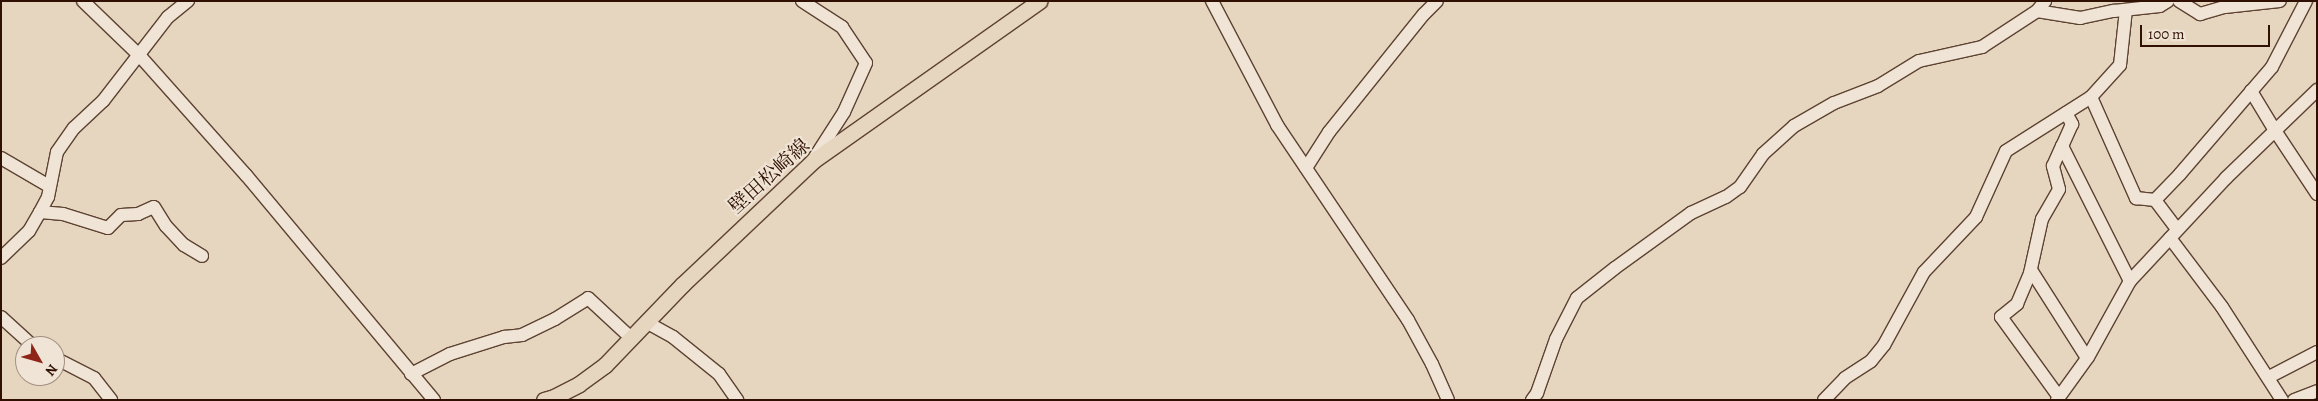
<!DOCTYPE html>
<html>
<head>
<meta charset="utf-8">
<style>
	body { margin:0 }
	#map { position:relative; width:2318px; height:401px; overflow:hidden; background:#e6d6bf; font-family:Alegreya,"Noto Serif JP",serif }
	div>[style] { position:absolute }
	.roads { filter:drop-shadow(1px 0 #5e4231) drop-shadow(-1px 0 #5e4231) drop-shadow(0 1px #5e4231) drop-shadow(0 -1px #5e4231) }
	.minor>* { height:12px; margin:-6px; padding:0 6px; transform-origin:6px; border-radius:6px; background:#efe4d5 }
	.major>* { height:15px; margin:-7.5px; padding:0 7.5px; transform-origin:7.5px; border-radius:7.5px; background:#e6d6bf }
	span { translate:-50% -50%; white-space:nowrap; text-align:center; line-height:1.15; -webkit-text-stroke:4px #efe4d5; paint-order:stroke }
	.street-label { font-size:20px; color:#301002 }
	.frame { position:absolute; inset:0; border:2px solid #301002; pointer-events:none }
	.north { position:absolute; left:15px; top:336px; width:50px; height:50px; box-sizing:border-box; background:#efe4d5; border:1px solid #a38f81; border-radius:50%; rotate:128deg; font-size:14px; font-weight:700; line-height:20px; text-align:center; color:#301002 }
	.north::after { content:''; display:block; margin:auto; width:18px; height:22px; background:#8f2418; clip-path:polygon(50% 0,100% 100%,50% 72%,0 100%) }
	.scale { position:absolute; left:2140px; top:25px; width:130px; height:22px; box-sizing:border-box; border:2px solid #301002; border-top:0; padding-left:6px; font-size:15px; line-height:18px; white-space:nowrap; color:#301002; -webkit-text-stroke:4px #efe4d5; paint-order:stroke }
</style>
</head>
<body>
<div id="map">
	<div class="roads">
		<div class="minor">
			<i style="left:83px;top:1px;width:78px;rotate:44deg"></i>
			<i style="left:139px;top:55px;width:161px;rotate:48.3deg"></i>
			<i style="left:246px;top:175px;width:293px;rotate:50.1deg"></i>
			<i style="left:802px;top:1px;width:48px;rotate:33deg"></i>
			<i style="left:842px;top:27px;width:43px;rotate:56.3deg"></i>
			<i style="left:866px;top:63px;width:54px;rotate:114.2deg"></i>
			<i style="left:844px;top:112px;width:54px;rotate:122.8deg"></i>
			<i style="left:1212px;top:1px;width:140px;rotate:62.3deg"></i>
			<i style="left:1277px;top:125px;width:235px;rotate:56.1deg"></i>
			<i style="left:1408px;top:320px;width:50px;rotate:61.4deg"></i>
			<i style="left:1432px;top:364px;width:39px;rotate:66deg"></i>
			<i style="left:2179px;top:1px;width:25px;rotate:32deg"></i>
			<i style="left:2200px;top:14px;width:26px;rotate:-16deg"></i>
			<i style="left:2225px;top:7px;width:55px;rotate:-6.2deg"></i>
			<i style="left:2037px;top:11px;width:44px;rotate:9.2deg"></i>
			<i style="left:2080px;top:18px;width:35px;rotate:-12deg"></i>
			<i style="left:2114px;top:11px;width:46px;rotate:-6.2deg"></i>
			<i style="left:2160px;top:6px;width:9px;rotate:-32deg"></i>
			<i style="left:2251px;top:91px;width:44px;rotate:58.8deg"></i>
			<i style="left:2274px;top:129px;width:78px;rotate:56.5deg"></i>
			<i style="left:2091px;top:97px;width:111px;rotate:66deg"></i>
			<i style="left:2136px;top:198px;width:19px;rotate:6deg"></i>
			<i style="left:2155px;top:200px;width:36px;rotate:-46deg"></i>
			<i style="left:2180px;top:174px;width:141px;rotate:-49.3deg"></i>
			<i style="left:2272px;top:67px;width:74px;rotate:-62.7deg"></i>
			<i style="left:2066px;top:113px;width:13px;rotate:61deg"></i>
			<i style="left:2072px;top:124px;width:24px;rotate:114deg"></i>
			<i style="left:2062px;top:146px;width:151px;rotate:63.3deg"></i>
			<i style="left:1px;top:158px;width:56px;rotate:30.3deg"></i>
			<i style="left:1306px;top:168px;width:43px;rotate:-57.4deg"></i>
			<i style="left:1329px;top:132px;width:151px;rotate:-51.2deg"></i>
			<i style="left:1424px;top:14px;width:18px;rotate:-45deg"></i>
			<i style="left:2155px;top:200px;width:36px;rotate:53deg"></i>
			<i style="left:40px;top:212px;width:23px;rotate:5deg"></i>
			<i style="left:63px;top:214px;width:47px;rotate:17.3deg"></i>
			<i style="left:108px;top:228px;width:18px;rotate:-45deg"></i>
			<i style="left:121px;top:215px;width:17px;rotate:-3deg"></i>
			<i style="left:138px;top:214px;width:17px;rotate:-24deg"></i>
			<i style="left:154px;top:207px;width:22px;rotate:58deg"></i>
			<i style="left:166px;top:226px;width:26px;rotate:47deg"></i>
			<i style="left:184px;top:245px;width:21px;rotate:31deg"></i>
			<i style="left:2170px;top:238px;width:86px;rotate:53deg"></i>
			<i style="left:2222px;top:307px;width:111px;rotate:57.2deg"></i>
			<i style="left:1px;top:258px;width:39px;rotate:-44deg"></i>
			<i style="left:29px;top:231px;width:22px;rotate:-60deg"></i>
			<i style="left:40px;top:212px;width:17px;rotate:-62deg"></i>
			<i style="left:48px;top:197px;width:46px;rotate:-78.7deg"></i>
			<i style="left:57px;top:152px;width:29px;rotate:-55deg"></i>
			<i style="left:74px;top:128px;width:40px;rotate:-43deg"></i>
			<i style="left:103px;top:101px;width:106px;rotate:-52.3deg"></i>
			<i style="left:168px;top:17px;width:26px;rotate:-39deg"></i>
			<i style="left:2031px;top:270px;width:104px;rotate:57.5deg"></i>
			<i style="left:1px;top:317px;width:43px;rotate:42.2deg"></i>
			<i style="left:646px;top:322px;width:31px;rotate:29deg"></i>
			<i style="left:673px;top:337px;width:59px;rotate:38.8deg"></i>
			<i style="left:719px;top:374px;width:32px;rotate:55deg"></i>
			<i style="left:55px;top:358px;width:44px;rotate:27.1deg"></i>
			<i style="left:94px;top:378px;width:28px;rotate:52deg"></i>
			<i style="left:411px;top:374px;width:44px;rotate:-27.1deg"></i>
			<i style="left:450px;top:354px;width:57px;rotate:-17.5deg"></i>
			<i style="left:504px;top:337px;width:18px;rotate:-6deg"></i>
			<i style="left:522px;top:335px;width:37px;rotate:-26deg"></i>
			<i style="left:555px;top:319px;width:39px;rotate:-32deg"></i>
			<i style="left:588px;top:298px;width:59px;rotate:42.9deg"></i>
			<i style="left:2269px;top:377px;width:54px;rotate:-27.5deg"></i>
			<i style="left:2059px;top:397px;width:99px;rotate:-125.9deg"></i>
			<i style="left:2001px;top:317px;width:21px;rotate:-39deg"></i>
			<i style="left:2017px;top:304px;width:34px;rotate:-67deg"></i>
			<i style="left:2030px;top:273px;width:55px;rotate:-77.5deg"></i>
			<i style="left:2042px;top:219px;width:34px;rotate:-60deg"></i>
			<i style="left:2059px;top:189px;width:24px;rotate:-105deg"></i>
			<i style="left:2053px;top:166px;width:22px;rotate:-66deg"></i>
			<i style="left:1532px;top:400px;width:9px;rotate:-54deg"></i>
			<i style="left:1537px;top:393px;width:57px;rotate:-70.6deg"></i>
			<i style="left:1556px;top:339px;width:46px;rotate:-62.9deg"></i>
			<i style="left:1577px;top:298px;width:48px;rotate:-38.3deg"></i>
			<i style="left:1615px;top:268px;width:94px;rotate:-35.9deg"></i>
			<i style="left:1691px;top:213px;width:38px;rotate:-25deg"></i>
			<i style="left:1726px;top:197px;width:17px;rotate:-36deg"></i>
			<i style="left:1740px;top:187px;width:40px;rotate:-55.1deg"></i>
			<i style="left:1763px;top:154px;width:42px;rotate:-42.1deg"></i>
			<i style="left:1794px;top:126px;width:46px;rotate:-29.9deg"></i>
			<i style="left:1834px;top:103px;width:47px;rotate:-21.1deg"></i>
			<i style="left:1878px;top:86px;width:48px;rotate:-31.4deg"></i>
			<i style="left:1919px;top:61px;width:65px;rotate:-12.5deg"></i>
			<i style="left:1982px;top:47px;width:66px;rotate:-33.2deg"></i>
			<i style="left:2037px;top:11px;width:13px;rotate:-51deg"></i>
			<i style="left:1824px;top:400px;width:30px;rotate:-46deg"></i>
			<i style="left:1845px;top:378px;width:31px;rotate:-33deg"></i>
			<i style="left:1871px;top:361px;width:21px;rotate:-51deg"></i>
			<i style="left:1884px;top:345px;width:83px;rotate:-61.3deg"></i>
			<i style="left:1924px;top:272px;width:76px;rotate:-46.6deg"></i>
			<i style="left:1976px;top:217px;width:72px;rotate:-65.6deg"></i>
			<i style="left:2006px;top:151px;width:101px;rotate:-32.4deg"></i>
			<i style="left:2091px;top:97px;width:43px;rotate:-47.8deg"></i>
			<i style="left:2120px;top:65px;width:55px;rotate:-83.8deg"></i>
			<i style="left:2057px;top:400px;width:53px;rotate:-54.2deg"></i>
			<i style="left:2088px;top:357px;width:87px;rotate:-61.1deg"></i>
			<i style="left:2130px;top:281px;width:141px;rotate:-47deg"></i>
			<i style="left:2226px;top:178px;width:127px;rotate:-44deg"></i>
			<i style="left:2294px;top:400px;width:25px;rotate:-21deg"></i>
		</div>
		<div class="major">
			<i style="left:544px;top:400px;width:10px;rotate:-17deg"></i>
			<i style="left:554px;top:397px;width:28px;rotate:-27deg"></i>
			<i style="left:579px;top:384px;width:32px;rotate:-36deg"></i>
			<i style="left:605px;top:365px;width:112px;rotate:-46.1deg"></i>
			<i style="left:683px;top:284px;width:180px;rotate:-43.4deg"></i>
			<i style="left:814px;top:160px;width:276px;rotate:-35.2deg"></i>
		</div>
	</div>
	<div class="street-label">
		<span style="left:769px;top:176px;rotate:-42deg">壁田松崎線</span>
	</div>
	<div class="frame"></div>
	<div class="north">N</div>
	<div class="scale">100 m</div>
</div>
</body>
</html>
